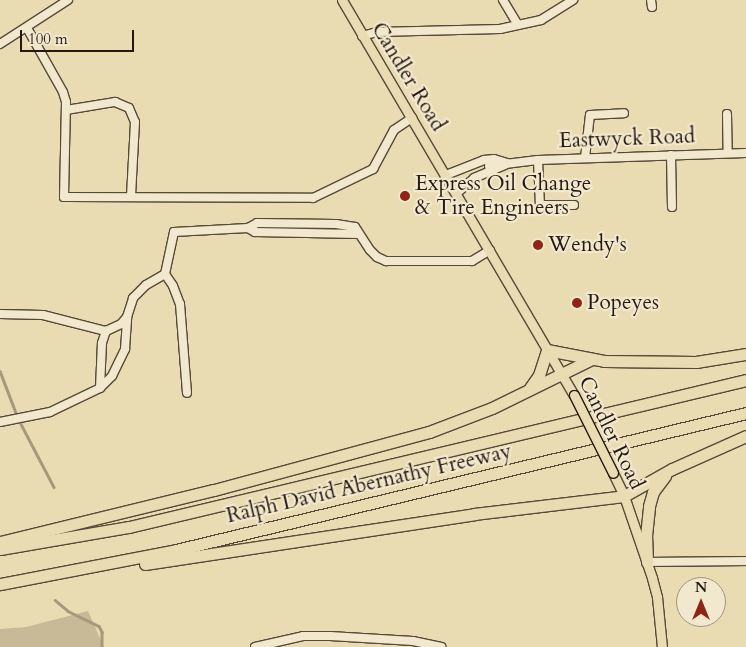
<!DOCTYPE html>
<html>
<head>
<meta charset="utf-8">
<style>
	body { margin:0 }
	#map { position:relative; width:746px; height:647px; overflow:hidden; background:#e9dbb2; font-family:Cardo,serif }
	div>[style] { position:absolute }
	.green>* { inset:0; background:#c8ba97 }
	.stream>* { height:2.5px; margin:-1.25px; padding:0 1.25px; transform-origin:1.25px; border-radius:1.25px; background:#a6997b }
	.roads { filter:drop-shadow(1px 0 #564939) drop-shadow(-1px 0 #564939) drop-shadow(0 1px #564939) drop-shadow(0 -1px #564939) }
	.minor>* { height:8px; margin:-4px; padding:0 4px; transform-origin:4px; border-radius:4px; background:#f1e8cd }
	.major>* { height:9px; margin:-4.5px; padding:0 4.5px; transform-origin:4.5px; border-radius:4.5px; background:#e9dbb2 }
	.highway>* { height:11px; margin:-5.5px; padding:0 5.5px; transform-origin:5.5px; border-radius:5.5px; background:#e9dbb2 }
	.bridges { filter:drop-shadow(1px 0 #251811) drop-shadow(-1px 0 #251811) drop-shadow(0 1px #251811) drop-shadow(0 -1px #251811) }
	.major-bridge>* { height:9px; margin:-4.5px; padding:0 4.5px; transform-origin:4.5px; border-radius:4.5px; background:#e9dbb2 }
	.dots>* { width:14px; height:14px; translate:-50% -50%; box-sizing:border-box; border:2px solid #f1e8cd; border-radius:50% }
	span { translate:-50% -50%; white-space:nowrap; text-align:center; line-height:1.15; -webkit-text-stroke:4.5px #f1e8cd; paint-order:stroke }
	.street-label { font-size:21px; color:#251811 }
	.poi-label { font-size:21px; color:#251811 }
	.left { translate:0 -50%; text-align:left }
	.north { position:absolute; left:676px; top:577px; width:50px; height:50px; box-sizing:border-box; background:#f1e8cd; border:1px solid #9f9582; border-radius:50%; rotate:0deg; font-size:14px; font-weight:700; line-height:20px; text-align:center; color:#251811 }
	.north::after { content:''; display:block; margin:auto; width:18px; height:22px; background:#8f2418; clip-path:polygon(50% 0,100% 100%,50% 72%,0 100%) }
	.scale { position:absolute; left:20px; top:30px; width:114px; height:22px; box-sizing:border-box; border:2px solid #251811; border-top:0; padding-left:6px; font-size:15px; line-height:18px; white-space:nowrap; color:#251811; -webkit-text-stroke:4px #f1e8cd; paint-order:stroke }
</style>
</head>
<body>
<div id="map">
	<div class="green">
		<i style="clip-path:polygon(88px 611px,104px 647px,0 647px,0 629px,26px 627px)"></i>
	</div>
	<div class="stream">
		<i style="left:0;top:371px;width:45px;rotate:69.1deg"></i>
		<i style="left:21px;top:424px;width:71px;rotate:62.4deg"></i>
		<i style="left:55px;top:600px;width:17px;rotate:40deg"></i>
		<i style="left:68px;top:611px;width:34px;rotate:26deg"></i>
		<i style="left:99px;top:626px;width:7px;rotate:63deg"></i>
		<i style="left:102px;top:632px;width:15px;rotate:90deg"></i>
	</div>
	<div class="roads">
		<div class="minor">
			<i style="left:503px;top:0;width:29px;rotate:59deg"></i>
			<i style="left:651px;top:0;width:7px;rotate:82deg"></i>
			<i style="left:27px;top:28px;width:73px;rotate:60.6deg"></i>
			<i style="left:63px;top:92px;width:10px;rotate:73deg"></i>
			<i style="left:66px;top:102px;width:95px;rotate:91.2deg"></i>
			<i style="left:64px;top:197px;width:249px;rotate:0.2deg"></i>
			<i style="left:313px;top:198px;width:67px;rotate:-25.8deg"></i>
			<i style="left:373px;top:169px;width:44px;rotate:-61.7deg"></i>
			<i style="left:394px;top:130px;width:22px;rotate:-34deg"></i>
			<i style="left:362px;top:36px;width:16px;rotate:-15deg"></i>
			<i style="left:377px;top:32px;width:123px;rotate:-1.4deg"></i>
			<i style="left:500px;top:29px;width:42px;rotate:-12.4deg"></i>
			<i style="left:541px;top:20px;width:38px;rotate:-32deg"></i>
			<i style="left:0;top:44px;width:81px;rotate:-32.9deg"></i>
			<i style="left:66px;top:110px;width:50px;rotate:-9.3deg"></i>
			<i style="left:115px;top:102px;width:15px;rotate:23deg"></i>
			<i style="left:129px;top:108px;width:15px;rotate:67deg"></i>
			<i style="left:135px;top:122px;width:75px;rotate:93.1deg"></i>
			<i style="left:727px;top:114px;width:39px;rotate:89deg"></i>
			<i style="left:671px;top:155px;width:52px;rotate:88.9deg"></i>
			<i style="left:585px;top:158px;width:43px;rotate:-83.4deg"></i>
			<i style="left:590px;top:115px;width:34px;rotate:-3deg"></i>
			<i style="left:538px;top:160px;width:45px;rotate:87.5deg"></i>
			<i style="left:540px;top:205px;width:34px"></i>
			<i style="left:489px;top:166px;width:49px;rotate:-7deg"></i>
			<i style="left:538px;top:160px;width:208px;rotate:-1.9deg"></i>
			<i style="left:446px;top:175px;width:41px;rotate:-21.5deg"></i>
			<i style="left:484px;top:160px;width:10px;rotate:-6deg"></i>
			<i style="left:494px;top:159px;width:14px;rotate:17deg"></i>
			<i style="left:457px;top:193px;width:23px;rotate:-41deg"></i>
			<i style="left:474px;top:178px;width:34px;rotate:-23deg"></i>
			<i style="left:248px;top:228px;width:8px;rotate:30deg"></i>
			<i style="left:255px;top:232px;width:103px;rotate:1.1deg"></i>
			<i style="left:165px;top:274px;width:14px;rotate:56deg"></i>
			<i style="left:173px;top:286px;width:19px;rotate:69deg"></i>
			<i style="left:180px;top:304px;width:89px;rotate:85.5deg"></i>
			<i style="left:0;top:314px;width:43px;rotate:1.3deg"></i>
			<i style="left:43px;top:315px;width:65px;rotate:14.3deg"></i>
			<i style="left:100px;top:388px;width:45px;rotate:-87.5deg"></i>
			<i style="left:102px;top:343px;width:13px;rotate:-72deg"></i>
			<i style="left:106px;top:331px;width:17px;rotate:-25deg"></i>
			<i style="left:121px;top:324px;width:9px;rotate:-49deg"></i>
			<i style="left:127px;top:317px;width:20px;rotate:-72deg"></i>
			<i style="left:133px;top:298px;width:18px;rotate:-45deg"></i>
			<i style="left:146px;top:285px;width:22px;rotate:-30deg"></i>
			<i style="left:165px;top:274px;width:43px;rotate:-77.9deg"></i>
			<i style="left:174px;top:232px;width:74px;rotate:-3.1deg"></i>
			<i style="left:248px;top:228px;width:10px;rotate:-29deg"></i>
			<i style="left:257px;top:223px;width:79px;rotate:0.7deg"></i>
			<i style="left:336px;top:224px;width:19px;rotate:9deg"></i>
			<i style="left:355px;top:227px;width:27px;rotate:57deg"></i>
			<i style="left:370px;top:250px;width:10px;rotate:45deg"></i>
			<i style="left:377px;top:257px;width:10px;rotate:24deg"></i>
			<i style="left:386px;top:261px;width:86px"></i>
			<i style="left:472px;top:261px;width:21px;rotate:-31deg"></i>
			<i style="left:0;top:422px;width:51px;rotate:-11.3deg"></i>
			<i style="left:50px;top:412px;width:55px;rotate:-25.6deg"></i>
			<i style="left:100px;top:388px;width:17px;rotate:-45deg"></i>
			<i style="left:112px;top:376px;width:30px;rotate:-64deg"></i>
			<i style="left:125px;top:349px;width:32px;rotate:-86deg"></i>
			<i style="left:647px;top:562px;width:99px;rotate:-0.6deg"></i>
			<i style="left:255px;top:647px;width:49px;rotate:-12.9deg"></i>
			<i style="left:303px;top:636px;width:27px"></i>
			<i style="left:330px;top:636px;width:83px;rotate:3.4deg"></i>
			<i style="left:413px;top:641px;width:29px;rotate:12deg"></i>
		</div>
		<div class="major">
			<i style="left:342px;top:0;width:458px;rotate:59.6deg"></i>
			<i style="left:613px;top:473px;width:25px;rotate:64deg"></i>
			<i style="left:624px;top:496px;width:87px;rotate:71.1deg"></i>
			<i style="left:652px;top:578px;width:20px;rotate:75deg"></i>
			<i style="left:657px;top:597px;width:50px;rotate:84.3deg"></i>
		</div>
		<div class="highway">
			<i style="left:530px;top:388px;width:16px;rotate:-55deg"></i>
			<i style="left:539px;top:375px;width:26px;rotate:-72deg"></i>
			<i style="left:547px;top:350px;width:58px;rotate:10.9deg"></i>
			<i style="left:604px;top:361px;width:92px;rotate:0.6deg"></i>
			<i style="left:696px;top:362px;width:51px;rotate:-9.1deg"></i>
			<i style="left:0;top:542px;width:220px;rotate:-13.7deg"></i>
			<i style="left:214px;top:490px;width:223px;rotate:-15.1deg"></i>
			<i style="left:429px;top:432px;width:67px;rotate:-20.9deg"></i>
			<i style="left:492px;top:408px;width:111px;rotate:-26.1deg"></i>
			<i style="left:0;top:549px;width:131px;rotate:-9.7deg"></i>
			<i style="left:129px;top:527px;width:634px;rotate:-13.4deg"></i>
			<i style="left:647px;top:562px;width:26px;rotate:-92deg"></i>
			<i style="left:646px;top:536px;width:30px;rotate:-84deg"></i>
			<i style="left:649px;top:506px;width:15px;rotate:-74deg"></i>
			<i style="left:653px;top:492px;width:20px;rotate:-53deg"></i>
			<i style="left:145px;top:564px;width:333px;rotate:-8.6deg"></i>
			<i style="left:474px;top:514px;width:151px;rotate:-6.8deg"></i>
			<i style="left:624px;top:496px;width:55px;rotate:-29.4deg"></i>
			<i style="left:672px;top:469px;width:81px;rotate:-24deg"></i>
			<i style="left:0;top:584px;width:179px;rotate:-10.9deg"></i>
			<i style="left:176px;top:550px;width:586px;rotate:-13.51deg"></i>
		</div>
	</div>
	<div class="bridges">
		<div class="major-bridge">
			<i style="left:574px;top:395px;width:87px;rotate:63.4deg"></i>
		</div>
	</div>
	<div class="dots">
		<i style="left:405px;top:196px;background:#8f2418"></i>
		<i style="left:538px;top:245px;background:#8f2418"></i>
		<i style="left:577px;top:303px;background:#8f2418"></i>
	</div>
	<div class="street-label">
		<span style="left:408px;top:77px;rotate:59deg">Candler Road</span>
		<span style="left:627px;top:139px;rotate:-2deg">Eastwyck Road</span>
		<span style="left:611px;top:433px;rotate:64deg">Candler Road</span>
		<span style="left:369px;top:484px;rotate:-13deg">Ralph David Abernathy Freeway</span>
	</div>
	<div class="poi-label">
		<span class="left" style="left:415px;top:196px">Express Oil Change<br>&amp; Tire Engineers</span>
		<span class="left" style="left:548px;top:245px">Wendy's</span>
		<span class="left" style="left:587px;top:303px">Popeyes</span>
	</div>
	<div class="north">N</div>
	<div class="scale">100 m</div>
</div>
</body>
</html>
